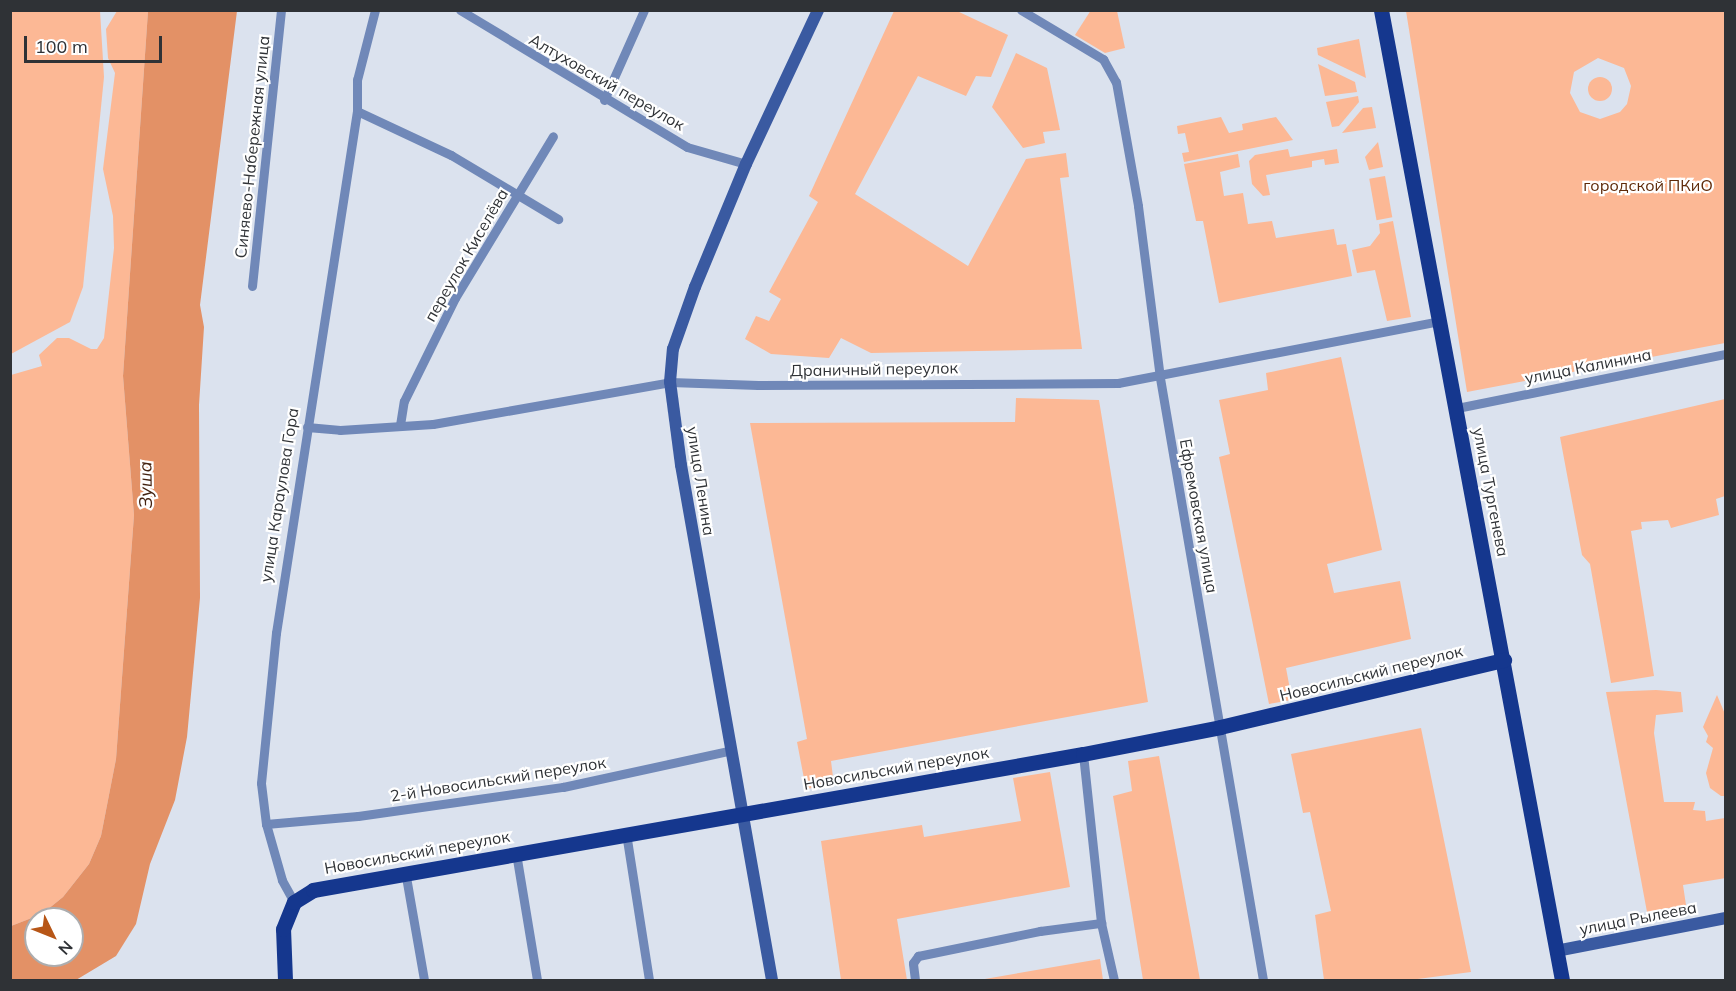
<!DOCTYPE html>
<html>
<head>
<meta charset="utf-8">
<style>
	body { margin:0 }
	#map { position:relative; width:1736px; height:991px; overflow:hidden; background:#dbe2ee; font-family:Mulish,sans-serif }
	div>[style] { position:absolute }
	.green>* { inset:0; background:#fcb895; transform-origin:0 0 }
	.round { border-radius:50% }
	.water>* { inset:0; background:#e39166 }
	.street>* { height:9px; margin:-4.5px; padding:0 4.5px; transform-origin:4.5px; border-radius:4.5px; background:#7088b8 }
	.secondary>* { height:12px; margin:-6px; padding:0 6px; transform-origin:6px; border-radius:6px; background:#3a5aa1 }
	.primary>* { height:15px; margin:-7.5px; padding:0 7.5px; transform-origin:7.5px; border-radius:7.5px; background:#15378e }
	span { translate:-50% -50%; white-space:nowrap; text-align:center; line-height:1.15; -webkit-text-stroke:4.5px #fff; paint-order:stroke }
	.street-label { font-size:16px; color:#2f3236 }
	.park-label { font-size:16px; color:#5f2a09 }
	.water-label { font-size:18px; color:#432210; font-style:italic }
	.frame { position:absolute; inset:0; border:12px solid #2f3236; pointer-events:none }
	.north { position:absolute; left:24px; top:907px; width:60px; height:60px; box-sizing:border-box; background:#fff; border:2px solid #acadaf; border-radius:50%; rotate:133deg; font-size:16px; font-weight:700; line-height:24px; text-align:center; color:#2f3236 }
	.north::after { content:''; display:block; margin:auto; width:21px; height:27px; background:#b75617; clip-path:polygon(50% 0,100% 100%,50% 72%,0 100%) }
	.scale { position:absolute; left:24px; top:36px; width:138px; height:27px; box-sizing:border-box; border:3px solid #2f3236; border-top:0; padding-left:8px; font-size:18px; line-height:21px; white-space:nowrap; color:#2f3236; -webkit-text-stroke:4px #fff; paint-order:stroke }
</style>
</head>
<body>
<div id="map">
	<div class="green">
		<i style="clip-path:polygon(11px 10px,100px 11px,104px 77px,83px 287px,70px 322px,11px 354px)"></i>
		<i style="clip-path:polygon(1091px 10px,1117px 11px,1125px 48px,1105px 53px,1075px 35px)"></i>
		<i style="clip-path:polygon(117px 11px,148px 11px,123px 376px,134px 515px,116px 759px,101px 836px,89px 864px,63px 897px,42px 914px,11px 926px,11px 375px,42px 366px,39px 355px,57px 338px,69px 338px,91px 349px,97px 349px,104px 338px,114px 248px,113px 216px,103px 169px,115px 73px,108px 58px,106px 29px)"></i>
		<i style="clip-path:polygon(894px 11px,957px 11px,1008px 35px,991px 77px,976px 76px,966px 96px,918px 76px,855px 194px,968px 266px,1026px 159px,1066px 153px,1069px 177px,1060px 178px,1082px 349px,871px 353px,841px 338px,829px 358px,771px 354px,745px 339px,756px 316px,769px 321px,781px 299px,769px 292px,818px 202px,809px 196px)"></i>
		<i style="clip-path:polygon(evenodd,1406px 11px,1725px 11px,1725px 343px,1467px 392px,1406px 11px,1598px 58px,1624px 68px,1631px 86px,1627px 104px,1620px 112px,1600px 119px,1580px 112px,1570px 93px,1574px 72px,1598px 58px)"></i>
		<i style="clip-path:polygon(1359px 39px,1366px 78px,1318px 55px,1317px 48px)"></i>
		<i style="clip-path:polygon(1016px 53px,1047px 68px,1060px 130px,1043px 132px,1045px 143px,1023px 148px,992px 107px)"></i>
		<i style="clip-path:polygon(1318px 64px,1355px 82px,1357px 92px,1325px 96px)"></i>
		<i class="round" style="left:1588px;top:77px;width:24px;height:24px"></i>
		<i style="clip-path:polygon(1358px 96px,1359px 102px,1339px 126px,1332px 127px,1326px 102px)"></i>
		<i style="clip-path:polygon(1372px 107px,1376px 128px,1342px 133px,1363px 108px)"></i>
		<i style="clip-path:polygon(1221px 117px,1229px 133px,1243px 130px,1242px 124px,1276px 117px,1293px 140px,1184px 162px,1182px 153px,1189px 152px,1185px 133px,1178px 134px,1177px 126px)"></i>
		<i style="clip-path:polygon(1378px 142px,1383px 167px,1369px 170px,1365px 157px)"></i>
		<i style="clip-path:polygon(1288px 149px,1290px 157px,1337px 149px,1339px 163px,1325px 165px,1324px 159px,1312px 161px,1312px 167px,1266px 175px,1270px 195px,1263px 196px,1252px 184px,1249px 161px,1255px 155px)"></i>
		<i style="clip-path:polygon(1238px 154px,1240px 167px,1220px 172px,1224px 196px,1243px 193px,1248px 224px,1272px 221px,1276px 238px,1334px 229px,1337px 245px,1346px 244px,1352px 276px,1219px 303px,1203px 221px,1196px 221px,1184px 164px)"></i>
		<i style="left:1385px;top:176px;width:42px;height:16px;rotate:80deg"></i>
		<i style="clip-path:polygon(1393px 221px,1411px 317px,1387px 321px,1375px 270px,1357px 273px,1352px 250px,1370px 246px,1380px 233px,1379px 224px)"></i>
		<i style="clip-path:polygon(1341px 357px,1382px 550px,1327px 564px,1334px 593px,1400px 581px,1411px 639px,1286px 668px,1292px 700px,1269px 704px,1219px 457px,1230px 454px,1219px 400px,1268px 390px,1266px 373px)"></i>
		<i style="clip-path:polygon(1016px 398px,1099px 400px,1148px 702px,831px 761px,834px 785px,806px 789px,797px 742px,807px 739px,750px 423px,1015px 422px)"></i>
		<i style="clip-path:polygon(1725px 399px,1725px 496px,1716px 499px,1719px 515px,1671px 528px,1668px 520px,1641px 522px,1642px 529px,1631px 531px,1654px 676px,1611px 683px,1590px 564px,1582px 555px,1560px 437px)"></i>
		<i style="clip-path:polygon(1656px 690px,1681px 692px,1683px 712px,1656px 715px,1654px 733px,1664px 802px,1695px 802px,1693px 810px,1705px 811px,1706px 821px,1725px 818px,1726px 878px,1683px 885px,1686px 905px,1647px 912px,1606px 692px)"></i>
		<i style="clip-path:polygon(1717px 695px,1725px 714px,1725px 796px,1721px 796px,1710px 788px,1706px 773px,1713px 748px,1706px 742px,1708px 736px,1703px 727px)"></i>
		<i style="clip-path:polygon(1421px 728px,1471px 972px,1410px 980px,1324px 980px,1315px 915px,1331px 911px,1310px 812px,1303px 813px,1291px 754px)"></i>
		<i style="clip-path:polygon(1159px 756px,1200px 980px,1143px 980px,1113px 796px,1132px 791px,1128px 761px)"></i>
		<i style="clip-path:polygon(1050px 772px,1070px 887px,897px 919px,907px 980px,841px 980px,821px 841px,922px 825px,924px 837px,1021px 821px,1013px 778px)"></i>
		<i style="clip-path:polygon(1100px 959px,1103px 980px,979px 980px)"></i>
	</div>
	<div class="water">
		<i style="clip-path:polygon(evenodd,148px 11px,237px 11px,200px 305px,204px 327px,199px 405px,200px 598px,187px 737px,175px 800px,150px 864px,136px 924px,116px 956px,76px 980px,11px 980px,11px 926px,42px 914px,63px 897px,89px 864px,101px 836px,116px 759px,134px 515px,123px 376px,148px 11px,36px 919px,72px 919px,72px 955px,36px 955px,36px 919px)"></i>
	</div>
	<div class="street">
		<i style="left:460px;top:10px;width:265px;rotate:31.1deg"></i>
		<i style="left:687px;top:147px;width:61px;rotate:16.1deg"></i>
		<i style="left:1021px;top:10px;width:96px;rotate:30.9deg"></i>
		<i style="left:1103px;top:59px;width:26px;rotate:61deg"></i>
		<i style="left:1116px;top:82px;width:126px;rotate:79.9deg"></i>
		<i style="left:1138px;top:206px;width:173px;rotate:82.7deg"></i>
		<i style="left:1160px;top:378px;width:611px;rotate:80.29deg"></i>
		<i style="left:604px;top:100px;width:98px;rotate:-66deg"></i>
		<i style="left:357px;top:111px;width:104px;rotate:25.1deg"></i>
		<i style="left:451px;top:155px;width:125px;rotate:30.9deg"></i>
		<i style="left:252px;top:286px;width:278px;rotate:-84deg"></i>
		<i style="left:1457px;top:408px;width:274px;rotate:-11.4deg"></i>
		<i style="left:400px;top:425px;width:24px;rotate:-81deg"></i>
		<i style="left:404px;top:401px;width:115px;rotate:-63.7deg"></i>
		<i style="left:455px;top:298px;width:189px;rotate:-58.8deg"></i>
		<i style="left:307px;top:427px;width:33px;rotate:5deg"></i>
		<i style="left:340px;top:430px;width:93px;rotate:-3.7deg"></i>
		<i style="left:433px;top:424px;width:241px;rotate:-10deg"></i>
		<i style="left:670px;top:382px;width:88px;rotate:2deg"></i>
		<i style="left:758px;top:385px;width:360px;rotate:-0.3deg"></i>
		<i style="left:1118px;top:383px;width:327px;rotate:-10.9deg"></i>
		<i style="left:1083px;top:754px;width:170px;rotate:83.9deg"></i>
		<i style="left:1101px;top:923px;width:58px;rotate:77.2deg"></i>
		<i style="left:266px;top:824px;width:92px;rotate:-5deg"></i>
		<i style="left:358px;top:816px;width:207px;rotate:-8.1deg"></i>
		<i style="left:563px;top:787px;width:173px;rotate:-12.3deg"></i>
		<i style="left:626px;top:833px;width:149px;rotate:81.1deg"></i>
		<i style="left:516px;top:853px;width:129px;rotate:80.6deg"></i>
		<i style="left:405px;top:871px;width:111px;rotate:80.1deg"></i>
		<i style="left:294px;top:902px;width:25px;rotate:-119deg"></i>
		<i style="left:282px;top:880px;width:58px;rotate:-105.9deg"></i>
		<i style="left:266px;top:824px;width:41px;rotate:-97deg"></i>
		<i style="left:261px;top:783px;width:151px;rotate:-84.3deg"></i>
		<i style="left:276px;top:633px;width:528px;rotate:-81.18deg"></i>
		<i style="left:357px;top:111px;width:31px;rotate:-90deg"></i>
		<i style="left:357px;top:80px;width:72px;rotate:-75.6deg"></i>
		<i style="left:915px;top:980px;width:17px;rotate:-97deg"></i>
		<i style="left:913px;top:963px;width:9px;rotate:-54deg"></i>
		<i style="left:918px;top:956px;width:125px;rotate:-11.6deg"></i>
		<i style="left:1040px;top:931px;width:62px;rotate:-7.5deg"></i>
	</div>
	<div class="secondary">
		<i style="left:1556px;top:951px;width:173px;rotate:-11deg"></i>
		<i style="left:772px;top:980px;width:523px;rotate:-100.02deg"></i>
		<i style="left:681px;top:465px;width:84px;rotate:-97.5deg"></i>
		<i style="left:670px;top:382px;width:33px;rotate:-85deg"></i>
		<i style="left:673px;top:349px;width:66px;rotate:-70.5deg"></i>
		<i style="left:695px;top:287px;width:133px;rotate:-67.5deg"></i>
		<i style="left:746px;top:164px;width:170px;rotate:-64.9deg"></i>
	</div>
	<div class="primary">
		<i style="left:1381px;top:10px;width:987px;rotate:79.43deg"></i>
		<i style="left:285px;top:980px;width:51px;rotate:-92.2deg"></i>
		<i style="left:283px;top:929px;width:29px;rotate:-68deg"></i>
		<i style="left:294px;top:902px;width:22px;rotate:-32deg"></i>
		<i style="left:313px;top:890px;width:782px;rotate:-10.02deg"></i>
		<i style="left:1083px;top:754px;width:140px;rotate:-11.1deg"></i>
		<i style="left:1220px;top:727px;width:292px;rotate:-13.3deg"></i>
	</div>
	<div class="street-label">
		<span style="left:607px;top:82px;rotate:30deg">Алтуховский переулок</span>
		<span style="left:252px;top:147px;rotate:-84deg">Синяево-Набережная улица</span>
		<span style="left:466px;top:255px;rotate:-60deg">переулок Киселёва</span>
		<span style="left:1588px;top:366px;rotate:-11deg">улица Калинина</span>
		<span style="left:874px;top:369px;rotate:-1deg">Драничный переулок</span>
		<span style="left:701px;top:481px;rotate:81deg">улица Ленина</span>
		<span style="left:1491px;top:492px;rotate:79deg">улица Тургенева</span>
		<span style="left:279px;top:495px;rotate:-81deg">улица Караулова Гора</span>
		<span style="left:1199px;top:516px;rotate:80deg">Ефремовская улица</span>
		<span style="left:1371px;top:673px;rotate:-14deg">Новосильский переулок</span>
		<span style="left:896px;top:768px;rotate:-10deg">Новосильский переулок</span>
		<span style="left:498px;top:779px;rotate:-9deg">2-й Новосильский переулок</span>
		<span style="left:417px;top:852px;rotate:-10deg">Новосильский переулок</span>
		<span style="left:1638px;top:918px;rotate:-11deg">улица Рылеева</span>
	</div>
	<div class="park-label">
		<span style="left:1648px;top:185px">городской ПКиО</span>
	</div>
	<div class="water-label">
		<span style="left:146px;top:485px;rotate:-91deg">Зуша</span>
	</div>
	<div class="frame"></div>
	<div class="north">N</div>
	<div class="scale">100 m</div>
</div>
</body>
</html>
